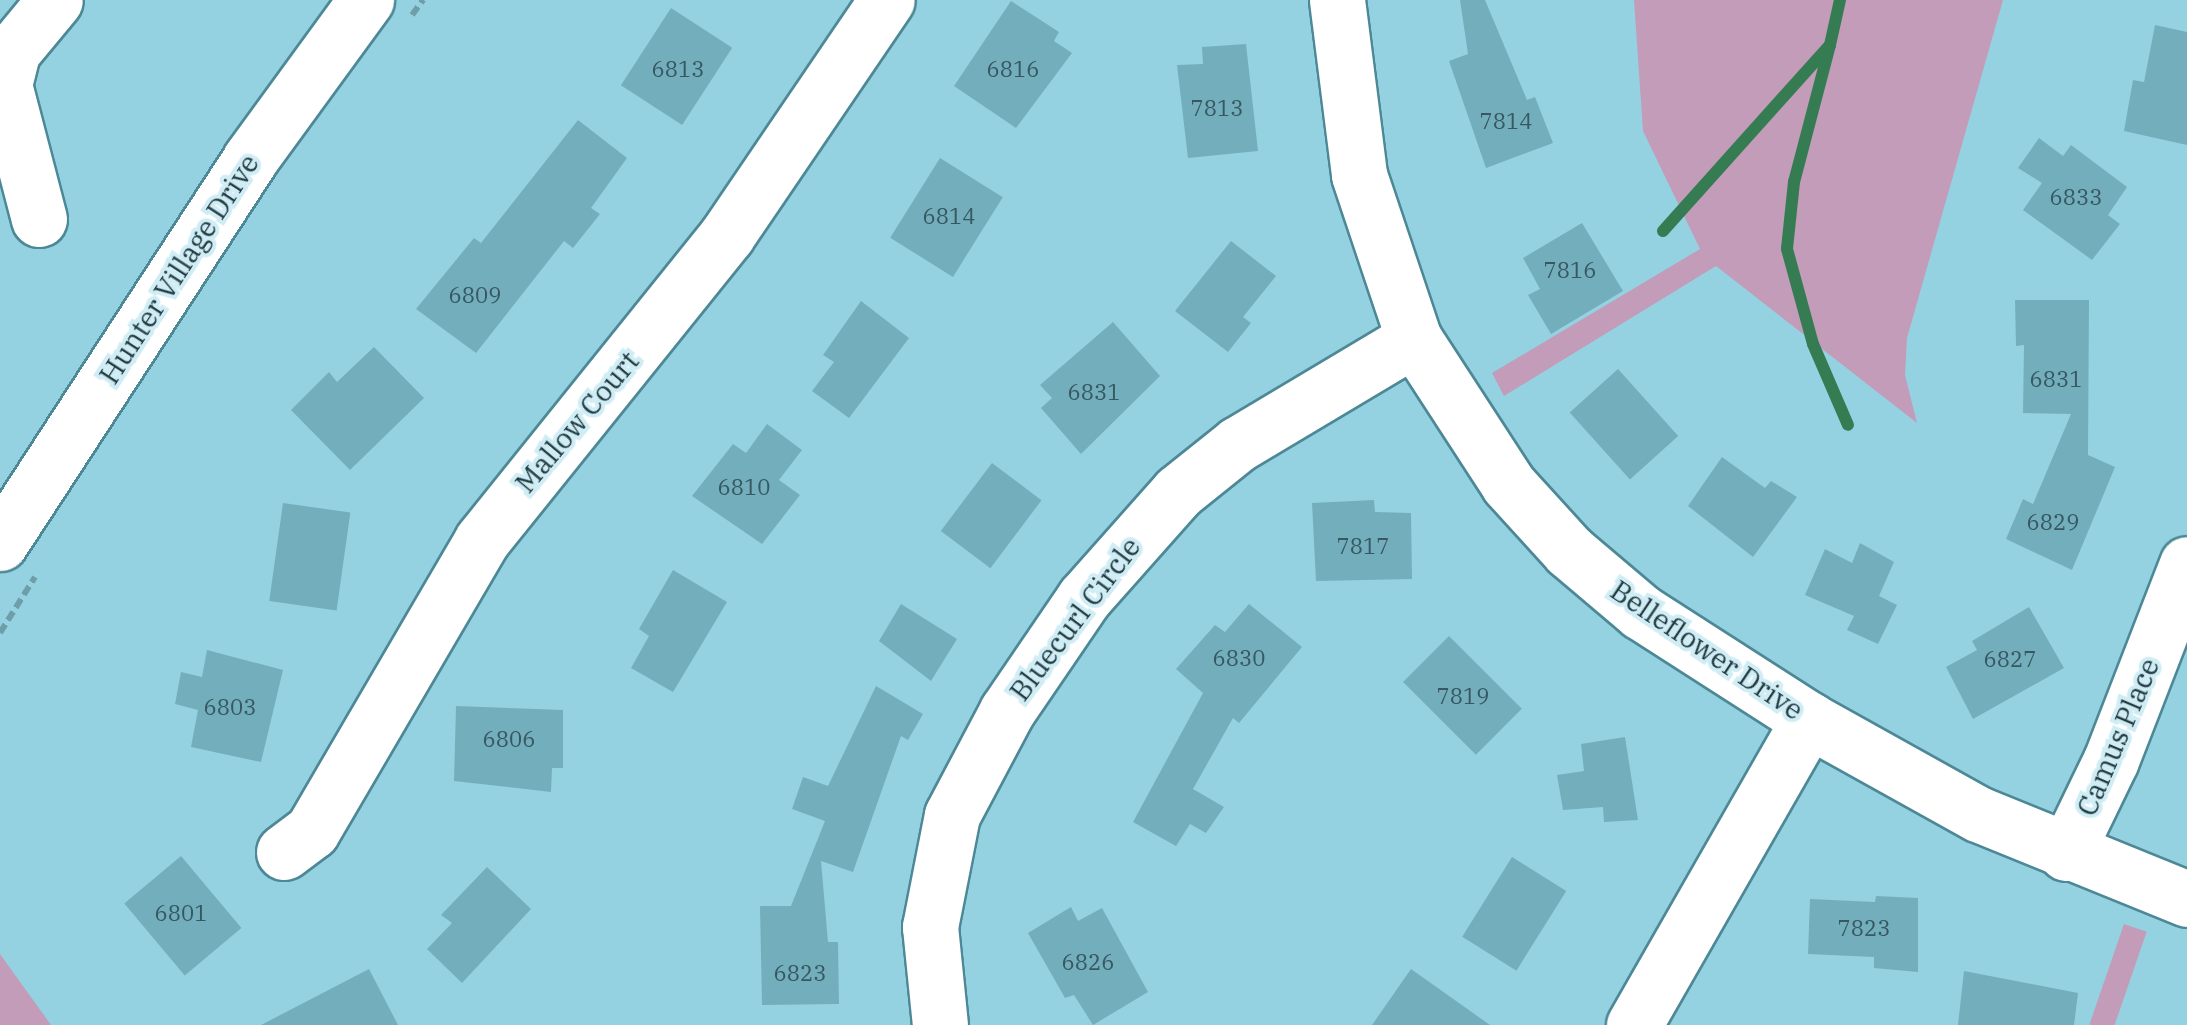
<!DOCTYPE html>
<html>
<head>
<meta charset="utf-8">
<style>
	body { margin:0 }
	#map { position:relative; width:2187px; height:1025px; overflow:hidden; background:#95d2e1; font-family:"IBM Plex Serif",serif }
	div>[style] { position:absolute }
	.green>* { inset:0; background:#c29cb9; transform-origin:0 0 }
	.stream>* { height:12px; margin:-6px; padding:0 6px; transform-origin:6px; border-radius:6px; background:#357c53 }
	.building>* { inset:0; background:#73aebd; transform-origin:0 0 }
	.path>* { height:6px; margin-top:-3px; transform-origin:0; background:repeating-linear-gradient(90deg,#6e9eaa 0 10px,transparent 0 15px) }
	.roads { filter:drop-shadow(2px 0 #4d8896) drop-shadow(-2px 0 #4d8896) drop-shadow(0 2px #4d8896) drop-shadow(0 -2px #4d8896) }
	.minor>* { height:55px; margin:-27.5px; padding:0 27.5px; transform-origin:27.5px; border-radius:27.5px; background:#fff }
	span { translate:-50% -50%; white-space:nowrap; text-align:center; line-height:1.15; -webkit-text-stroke:8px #d0edf5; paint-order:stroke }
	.number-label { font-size:22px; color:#375861 }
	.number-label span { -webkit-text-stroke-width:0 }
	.street-label { font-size:28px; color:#233c42 }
</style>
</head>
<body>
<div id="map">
	<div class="green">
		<i style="clip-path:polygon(1634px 0,2003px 0,1907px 338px,1905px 375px,1917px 423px,1716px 266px,1504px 396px,1492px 373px,1700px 249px,1643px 131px)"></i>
		<i style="left:2124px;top:924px;width:24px;height:106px;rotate:19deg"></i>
		<i style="clip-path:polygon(0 954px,51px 1025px,0 1025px)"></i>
	</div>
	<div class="stream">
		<i style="left:1830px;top:45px;width:142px;rotate:104.7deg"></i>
		<i style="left:1794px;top:182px;width:67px;rotate:96deg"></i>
		<i style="left:1787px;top:249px;width:98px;rotate:74.7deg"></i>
		<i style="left:1813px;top:344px;width:88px;rotate:66.6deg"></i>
		<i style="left:1663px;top:231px;width:250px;rotate:-48.1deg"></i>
		<i style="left:1830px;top:45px;width:46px;rotate:-77.5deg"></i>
	</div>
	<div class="building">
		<i style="clip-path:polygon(1460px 0,1485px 0,1527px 100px,1535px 97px,1553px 143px,1486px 168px,1449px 61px,1468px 54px)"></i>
		<i style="clip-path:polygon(1011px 1px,1059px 32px,1054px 41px,1072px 53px,1016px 128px,954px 86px)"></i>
		<i style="left:671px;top:8px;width:73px;height:92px;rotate:33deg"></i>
		<i style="clip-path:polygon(2155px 25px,2187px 32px,2187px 145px,2124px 131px,2133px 80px,2144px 82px)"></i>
		<i style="clip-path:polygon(1246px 44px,1258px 151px,1188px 158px,1177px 65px,1203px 64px,1202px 47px)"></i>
		<i style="clip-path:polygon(578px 120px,627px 158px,591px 208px,600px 214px,573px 248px,564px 241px,476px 353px,416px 309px,474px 238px,481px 243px)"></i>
		<i style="clip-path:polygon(2039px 138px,2063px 156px,2071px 145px,2127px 187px,2108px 215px,2120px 224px,2092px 260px,2023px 210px,2042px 183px,2018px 168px)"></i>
		<i style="left:940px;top:158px;width:74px;height:94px;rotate:32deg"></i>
		<i style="clip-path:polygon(1582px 223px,1623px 291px,1551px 334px,1528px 295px,1540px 289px,1523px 258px)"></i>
		<i style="clip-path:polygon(1231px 241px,1276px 276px,1243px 317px,1251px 323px,1228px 352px,1175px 311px)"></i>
		<i style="clip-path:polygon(2015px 300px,2089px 300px,2088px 455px,2115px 467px,2072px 570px,2006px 539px,2023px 499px,2033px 504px,2071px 414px,2023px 413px,2024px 345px,2016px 346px)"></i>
		<i style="clip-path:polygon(861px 301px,909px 338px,849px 418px,812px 391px,834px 362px,823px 355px)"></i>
		<i style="clip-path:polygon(1113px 322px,1160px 376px,1081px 454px,1041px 408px,1052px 398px,1040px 385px)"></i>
		<i style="clip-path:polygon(374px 347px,424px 398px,350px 470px,291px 410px,329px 372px,337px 382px)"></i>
		<i style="left:1618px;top:369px;width:90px;height:65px;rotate:48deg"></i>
		<i style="clip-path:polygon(767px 424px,802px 450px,779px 480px,800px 495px,762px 544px,692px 496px,733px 444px,746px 453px)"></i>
		<i style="clip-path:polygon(1722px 457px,1765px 488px,1771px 481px,1797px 497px,1753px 557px,1688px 506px)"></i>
		<i style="left:992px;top:463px;width:62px;height:85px;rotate:37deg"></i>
		<i style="clip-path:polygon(1374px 500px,1375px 512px,1411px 513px,1412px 579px,1316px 581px,1312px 503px)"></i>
		<i style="left:283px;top:503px;width:68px;height:99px;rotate:8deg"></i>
		<i style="clip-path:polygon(1860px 543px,1894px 562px,1879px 596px,1897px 605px,1878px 644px,1847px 630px,1854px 616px,1805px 595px,1825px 549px,1852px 563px)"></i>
		<i style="clip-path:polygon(673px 570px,727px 602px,673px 692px,631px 668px,649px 636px,639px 629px)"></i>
		<i style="clip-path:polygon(901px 604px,957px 639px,931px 681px,879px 641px)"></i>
		<i style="clip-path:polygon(1249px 604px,1302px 647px,1239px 723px,1233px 718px,1193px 789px,1224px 807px,1206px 833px,1190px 824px,1176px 846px,1133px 822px,1203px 693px,1176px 669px,1215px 625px,1225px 632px)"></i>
		<i style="clip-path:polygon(2029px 607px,2064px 668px,1973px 719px,1946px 667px,1977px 650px,1972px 641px)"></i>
		<i style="left:1449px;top:636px;width:103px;height:65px;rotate:45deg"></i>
		<i style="clip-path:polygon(207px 650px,283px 670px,261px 762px,191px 747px,198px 710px,175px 704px,181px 672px,202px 677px)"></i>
		<i style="clip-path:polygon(876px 686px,923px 714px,908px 740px,901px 736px,853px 872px,821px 861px,828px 942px,838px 942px,839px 1004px,762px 1005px,760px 906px,791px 906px,825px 821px,792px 809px,803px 777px,828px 786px)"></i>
		<i style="clip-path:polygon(456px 706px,563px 710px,563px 768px,552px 768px,551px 792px,454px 781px)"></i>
		<i style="clip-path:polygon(1625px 737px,1638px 820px,1604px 822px,1603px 807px,1563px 810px,1557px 775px,1584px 771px,1581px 744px)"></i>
		<i style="left:181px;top:856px;width:94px;height:74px;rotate:50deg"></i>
		<i style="left:1512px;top:857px;width:64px;height:94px;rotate:32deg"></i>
		<i style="clip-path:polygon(487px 867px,531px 909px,462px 983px,427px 949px,452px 923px,441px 915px)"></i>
		<i style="clip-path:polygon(1876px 896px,1918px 898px,1918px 972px,1874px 968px,1874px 957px,1808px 954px,1810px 899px,1875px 902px)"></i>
		<i style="clip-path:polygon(1071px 907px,1078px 921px,1102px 908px,1148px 992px,1093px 1025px,1074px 995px,1065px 998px,1028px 933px)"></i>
		<i style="clip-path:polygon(369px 969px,398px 1025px,261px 1025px)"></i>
		<i style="clip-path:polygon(1411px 969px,1490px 1025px,1372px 1025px)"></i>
		<i style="clip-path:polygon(1964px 971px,2078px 993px,2074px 1025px,1958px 1025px)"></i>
	</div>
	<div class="path">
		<i style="left:412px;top:15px;width:19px;rotate:-54deg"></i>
		<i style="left:0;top:633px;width:66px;rotate:-58deg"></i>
	</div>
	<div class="roads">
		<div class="minor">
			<i style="left:1337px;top:0;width:176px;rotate:82.8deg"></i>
			<i style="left:1359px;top:175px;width:173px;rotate:71.5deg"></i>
			<i style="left:1414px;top:339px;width:173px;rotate:57deg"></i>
			<i style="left:1508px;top:484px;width:91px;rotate:47.7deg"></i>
			<i style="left:1569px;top:551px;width:94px;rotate:40.3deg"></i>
			<i style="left:1641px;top:612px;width:200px;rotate:32.7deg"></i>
			<i style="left:1809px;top:720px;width:193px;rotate:29.1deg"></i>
			<i style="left:1978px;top:814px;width:226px;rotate:22.1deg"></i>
			<i style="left:39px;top:219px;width:138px;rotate:-104.6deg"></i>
			<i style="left:4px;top:85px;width:34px;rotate:-76deg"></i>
			<i style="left:12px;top:52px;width:67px;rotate:-50.4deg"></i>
			<i style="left:0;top:543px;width:458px;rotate:-56.9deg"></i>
			<i style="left:250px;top:159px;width:197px;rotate:-53.9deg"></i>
			<i style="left:284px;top:852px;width:35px;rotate:-37deg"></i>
			<i style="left:312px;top:831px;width:337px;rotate:-59.7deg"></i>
			<i style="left:482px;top:540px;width:391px;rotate:-51.2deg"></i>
			<i style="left:727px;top:235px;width:284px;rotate:-55.8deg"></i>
			<i style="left:2066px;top:853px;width:103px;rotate:-64.2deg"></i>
			<i style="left:2111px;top:760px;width:210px;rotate:-68.8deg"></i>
			<i style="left:940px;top:1025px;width:99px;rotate:-95.8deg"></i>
			<i style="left:930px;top:927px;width:114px;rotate:-78.9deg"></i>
			<i style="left:952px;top:815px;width:118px;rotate:-62.1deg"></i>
			<i style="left:1007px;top:711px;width:137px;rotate:-55.7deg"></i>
			<i style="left:1084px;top:598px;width:142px;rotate:-48.4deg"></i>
			<i style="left:1178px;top:492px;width:77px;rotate:-38.7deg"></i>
			<i style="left:1238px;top:444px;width:205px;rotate:-30.8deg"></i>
			<i style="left:1634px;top:1025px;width:352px;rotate:-60.2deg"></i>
		</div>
	</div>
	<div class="number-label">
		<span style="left:678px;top:69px">6813</span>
		<span style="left:1013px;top:69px">6816</span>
		<span style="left:1217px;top:108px">7813</span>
		<span style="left:1506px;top:121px">7814</span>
		<span style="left:2076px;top:197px">6833</span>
		<span style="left:949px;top:216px">6814</span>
		<span style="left:1570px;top:270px">7816</span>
		<span style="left:475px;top:295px">6809</span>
		<span style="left:2056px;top:379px">6831</span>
		<span style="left:1094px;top:392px">6831</span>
		<span style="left:744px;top:487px">6810</span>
		<span style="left:2053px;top:522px">6829</span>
		<span style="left:1363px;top:546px">7817</span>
		<span style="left:1239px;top:658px">6830</span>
		<span style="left:2010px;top:659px">6827</span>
		<span style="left:1463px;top:696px">7819</span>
		<span style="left:230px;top:707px">6803</span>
		<span style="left:509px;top:739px">6806</span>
		<span style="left:181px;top:913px">6801</span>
		<span style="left:1864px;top:928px">7823</span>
		<span style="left:1088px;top:962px">6826</span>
		<span style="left:800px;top:973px">6823</span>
	</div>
	<div class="street-label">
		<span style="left:179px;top:269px;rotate:-57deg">Hunter Village Drive</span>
		<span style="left:577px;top:422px;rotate:-50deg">Mallow Court</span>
		<span style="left:1075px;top:619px;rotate:-53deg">Bluecurl Circle</span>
		<span style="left:1707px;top:650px;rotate:34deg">Belleflower Drive</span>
		<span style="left:2118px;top:737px;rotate:-67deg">Camus Place</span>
	</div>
</div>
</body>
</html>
